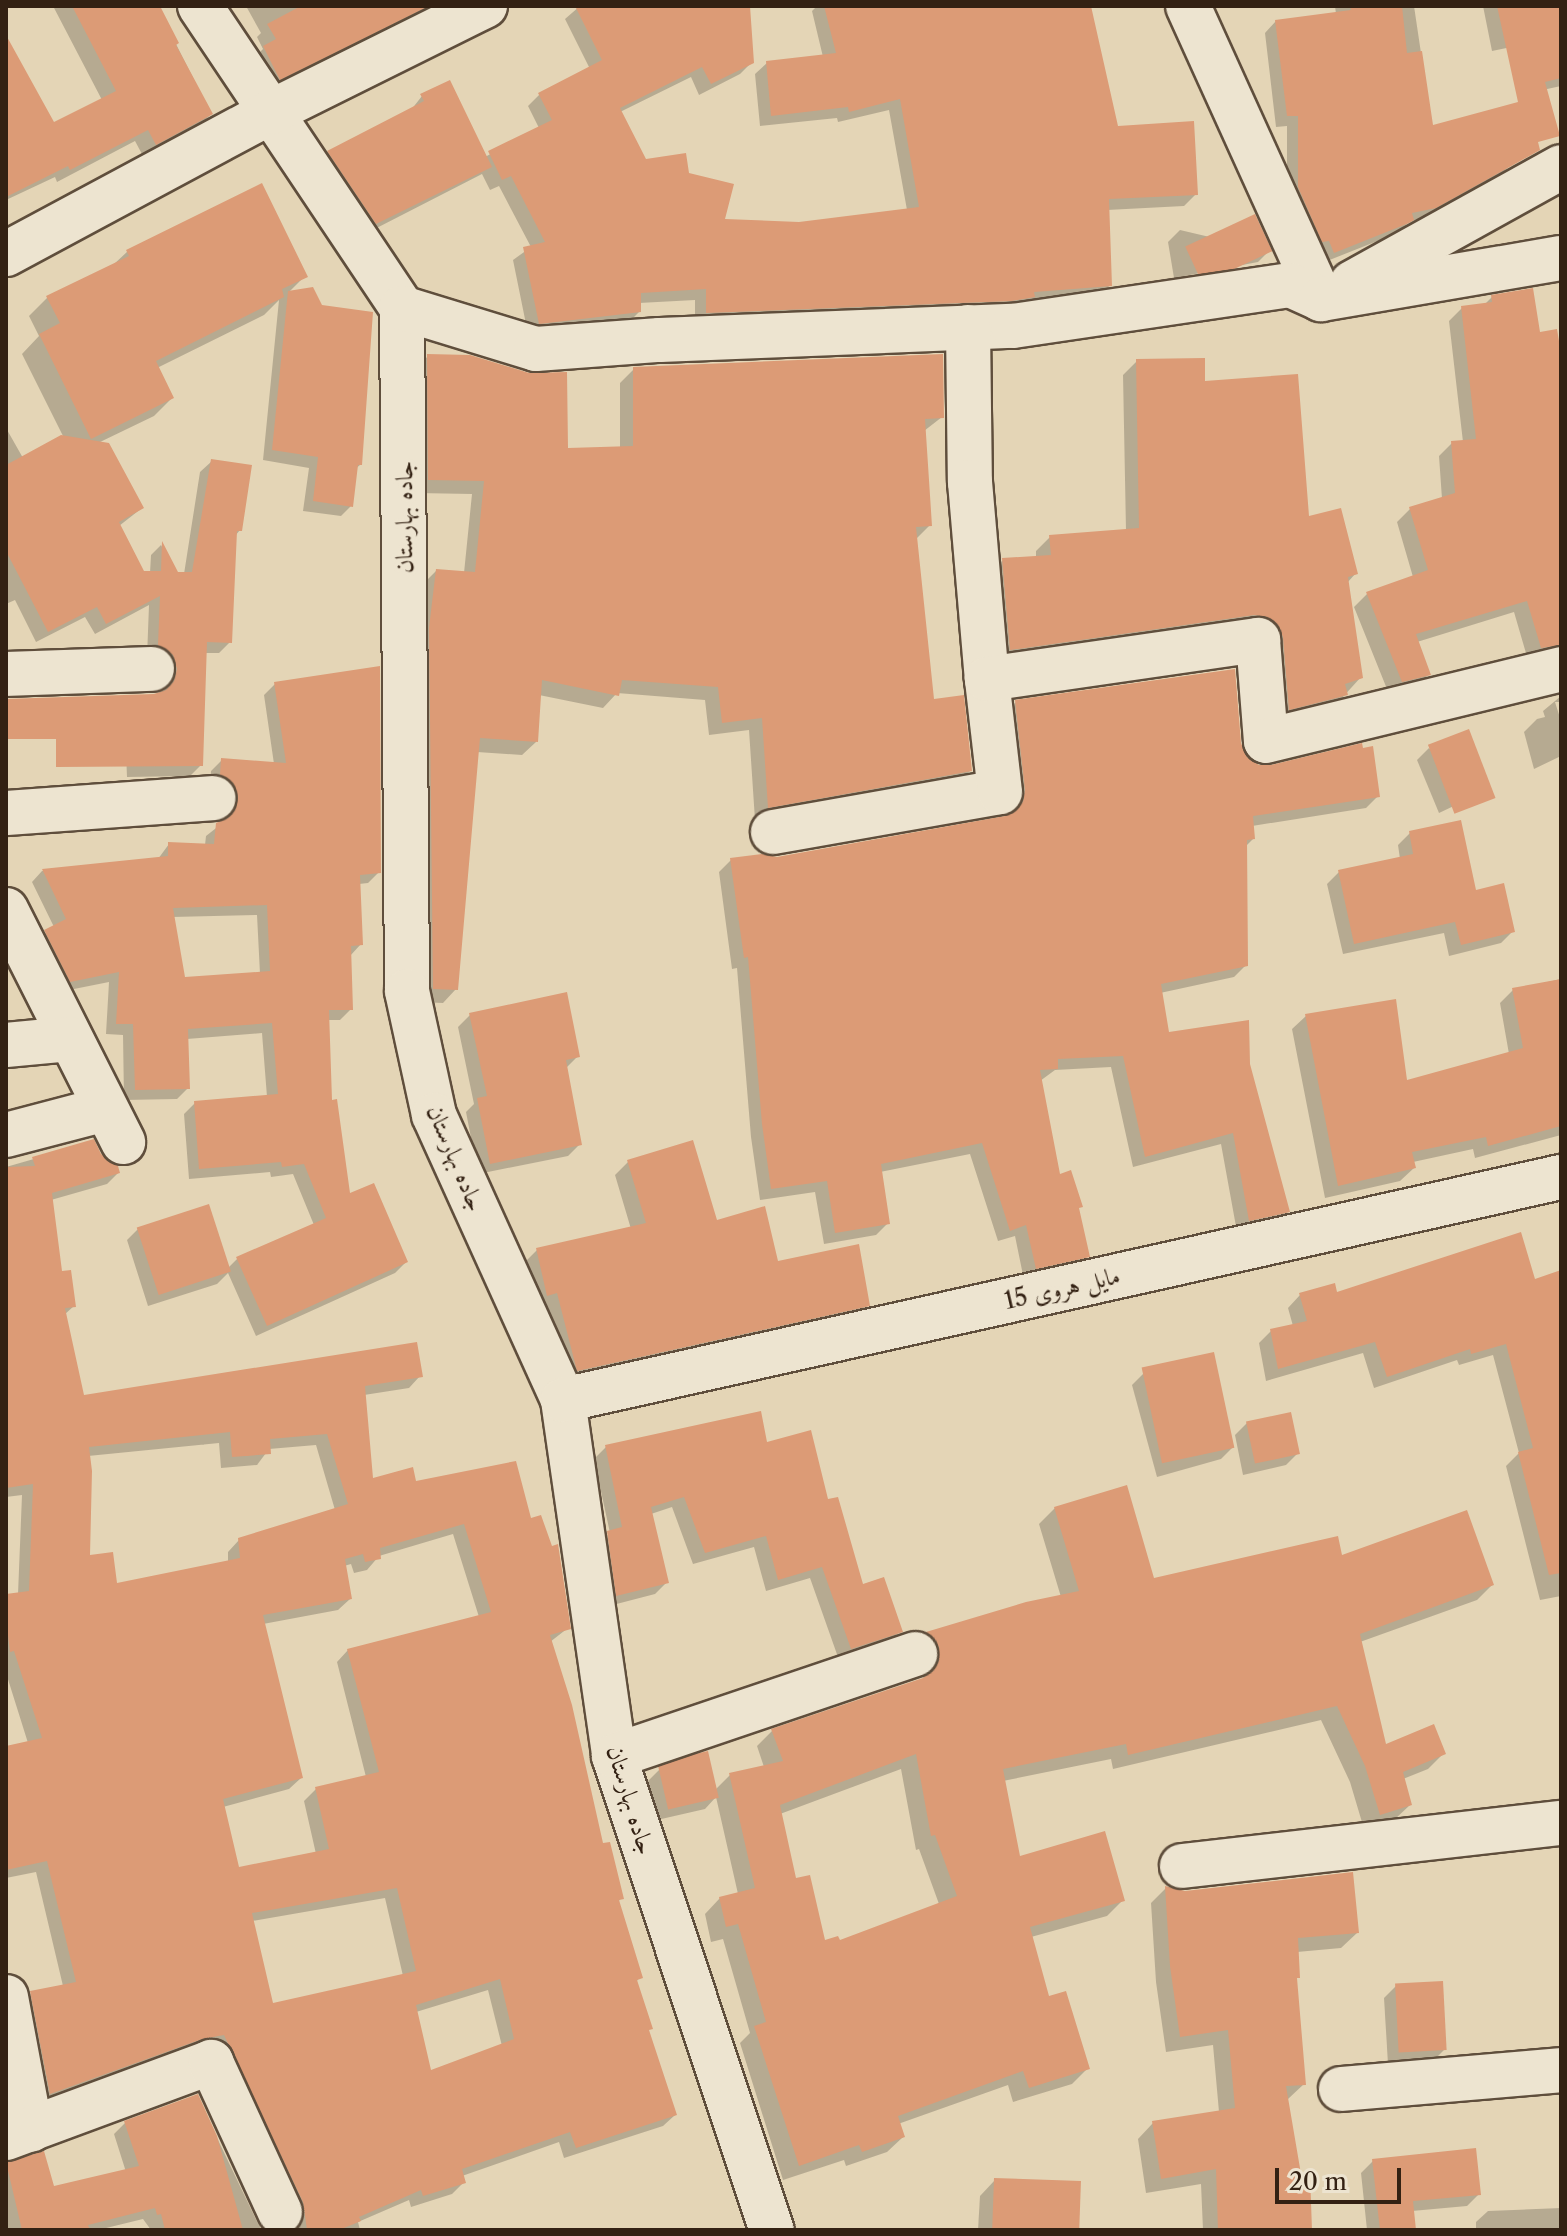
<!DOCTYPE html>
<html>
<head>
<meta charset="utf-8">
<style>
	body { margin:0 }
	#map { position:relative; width:1567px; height:2236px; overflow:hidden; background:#e4d5b6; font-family:"Libre Caslon Text",Amiri,serif }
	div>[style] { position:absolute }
	.shadow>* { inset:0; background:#0003 }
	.building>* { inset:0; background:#dc9b76; transform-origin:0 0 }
	.roads { filter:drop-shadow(2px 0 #5f4e3c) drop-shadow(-2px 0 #5f4e3c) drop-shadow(0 2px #5f4e3c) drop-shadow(0 -2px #5f4e3c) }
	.minor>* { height:44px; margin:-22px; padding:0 22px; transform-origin:22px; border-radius:22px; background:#ede4d0 }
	span { translate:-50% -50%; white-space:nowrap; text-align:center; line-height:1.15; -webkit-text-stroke:7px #ede4d0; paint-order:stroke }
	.street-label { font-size:24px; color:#332113 }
	.frame { position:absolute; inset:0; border:8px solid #332113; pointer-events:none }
	.scale { position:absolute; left:1275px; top:2168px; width:126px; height:36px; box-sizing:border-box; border:4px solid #332113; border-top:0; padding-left:10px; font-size:24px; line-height:28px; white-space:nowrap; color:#332113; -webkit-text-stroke:6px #ede4d0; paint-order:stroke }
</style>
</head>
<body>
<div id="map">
	<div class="shadow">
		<i style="clip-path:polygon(53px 6px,157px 6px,211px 114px,198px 127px,143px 156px,135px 141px,57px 182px,55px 177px,6px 200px,6px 39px,53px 125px,102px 100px)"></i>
		<i style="clip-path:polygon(246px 6px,438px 6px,268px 90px,252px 60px,263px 49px,257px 37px,261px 33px)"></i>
		<i style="clip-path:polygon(580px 6px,748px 6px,752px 62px,740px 74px,699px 95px,691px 77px,620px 112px,645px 161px,687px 174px,722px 221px,799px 224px,907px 210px,889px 110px,838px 122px,837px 118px,760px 126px,755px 74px,767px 63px,823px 57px,812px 11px,817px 6px,1088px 6px,1116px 128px,1196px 194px,1184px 206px,1107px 210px,1110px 285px,1099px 297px,1022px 308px,695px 324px,695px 300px,639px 303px,639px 312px,628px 323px,528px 334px,513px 260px,531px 247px,499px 186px,490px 190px,482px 174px,363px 235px,316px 164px,328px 152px,411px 110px,422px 96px,485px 157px,539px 128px,528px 106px,540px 94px,590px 69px,565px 19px)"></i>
		<i style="clip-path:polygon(1335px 6px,1414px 6px,1432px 127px,1510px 165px,1499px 176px,1423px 218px,1410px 221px,1395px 234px,1322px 263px,1287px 199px,1287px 126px,1276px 127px,1265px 33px,1276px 21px,1336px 14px)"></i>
		<i style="clip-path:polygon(1483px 6px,1561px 6px,1561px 86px,1538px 91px,1526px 44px,1492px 51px)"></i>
		<i style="clip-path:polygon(1180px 230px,1269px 251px,1258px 262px,1174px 278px,1168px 242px)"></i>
		<i style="clip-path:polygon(128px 251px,305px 276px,288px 293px,360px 465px,355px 469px,351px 506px,341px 516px,303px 511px,309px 468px,263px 460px,279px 300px,264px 315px,157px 368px,172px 398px,154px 416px,98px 443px,142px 508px,119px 526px,143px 573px,150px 573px,151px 555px,161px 545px,177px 574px,184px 574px,200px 472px,212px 461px,240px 530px,235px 536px,230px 642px,219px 653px,205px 653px,201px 765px,190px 776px,127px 777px,125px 728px,154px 696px,164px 692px,166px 680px,147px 657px,149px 605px,95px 634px,85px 617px,36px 642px,15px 600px,6px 604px,6px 428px,23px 458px,63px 436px,22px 354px,39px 336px,29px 316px,47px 298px,113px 265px)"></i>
		<i style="clip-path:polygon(1492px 297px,1539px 334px,1561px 365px,1561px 661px,1528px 660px,1514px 612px,1417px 642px,1429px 674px,1416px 687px,1389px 694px,1354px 607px,1367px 594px,1413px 577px,1397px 522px,1410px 509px,1442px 499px,1439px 456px,1452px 443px,1463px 442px,1449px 321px,1462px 308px,1484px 305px)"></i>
		<i style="clip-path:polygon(428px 356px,566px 450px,620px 449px,620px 383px,634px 369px,942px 417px,924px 431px,930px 525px,916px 539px,933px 702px,970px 771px,957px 784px,755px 820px,749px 730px,709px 735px,705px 700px,617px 693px,603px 708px,539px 695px,536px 742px,522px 755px,477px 752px,456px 989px,443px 1003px,420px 1002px,423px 584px,436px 571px,464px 573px,472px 494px,416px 493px,415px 370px)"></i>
		<i style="clip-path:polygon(1137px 361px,1203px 383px,1307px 519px,1356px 573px,1347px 583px,1361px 677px,1332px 709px,1275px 722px,1270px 652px,996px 663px,989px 574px,1003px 560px,1036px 558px,1036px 551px,1050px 537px,1126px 531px,1123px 375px)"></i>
		<i style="clip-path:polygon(evenodd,275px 684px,379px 872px,368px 883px,359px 884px,361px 944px,350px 956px,351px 1009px,340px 1020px,327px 1020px,330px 1102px,348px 1196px,406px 1262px,395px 1273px,256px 1336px,228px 1273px,217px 1284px,148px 1306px,127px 1240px,139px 1228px,228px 1268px,238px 1258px,314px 1225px,293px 1174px,271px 1177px,270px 1172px,189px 1179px,184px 1114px,195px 1103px,267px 1097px,262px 1033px,187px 1039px,188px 1088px,177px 1099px,124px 1100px,123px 1035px,106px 1034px,109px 982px,59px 992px,34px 942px,54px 927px,32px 882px,42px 871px,158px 859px,169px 844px,205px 845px,206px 836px,225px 821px,228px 809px,210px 786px,211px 771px,222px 760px,274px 764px,264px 695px,275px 684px,257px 915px,260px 974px,183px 979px,172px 917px,257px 915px)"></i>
		<i style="clip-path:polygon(1561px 696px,1561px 708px,1559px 702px,1555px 702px,1561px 721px,1561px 756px,1534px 769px,1524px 732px,1537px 719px,1545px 717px,1543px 711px)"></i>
		<i style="clip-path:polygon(1016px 702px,1239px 744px,1245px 758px,1256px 766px,1378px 796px,1366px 808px,1252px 826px,1253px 839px,1245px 847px,1246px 965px,1234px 977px,1160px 993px,1168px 1034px,1248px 1064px,1288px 1211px,1276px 1223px,1237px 1232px,1221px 1144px,1133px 1167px,1111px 1067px,1055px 1070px,1040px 1081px,1058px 1176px,1077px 1210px,1087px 1256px,1075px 1268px,1024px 1280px,1015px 1236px,998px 1241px,970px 1154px,880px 1172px,888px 1223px,876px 1235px,824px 1244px,815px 1192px,760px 1200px,751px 1137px,737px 968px,732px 969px,719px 872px,731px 860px,777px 859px,1012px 815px,1014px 802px,1003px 714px)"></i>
		<i style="clip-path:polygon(1429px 748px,1477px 795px,1439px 813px,1417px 760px)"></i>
		<i style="clip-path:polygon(1410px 833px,1513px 931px,1501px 943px,1449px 956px,1444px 933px,1343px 954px,1327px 884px,1339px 872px,1400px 859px,1398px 845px)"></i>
		<i style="clip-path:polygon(1561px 979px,1561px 1135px,1475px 1158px,1473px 1149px,1413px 1162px,1414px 1168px,1400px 1181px,1325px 1198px,1292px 1029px,1306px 1016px,1406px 1082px,1509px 1054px,1500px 1003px,1513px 990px)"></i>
		<i style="clip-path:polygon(470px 1015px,578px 1056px,566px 1068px,580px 1144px,568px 1156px,478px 1174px,466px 1112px,474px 1104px,458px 1027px)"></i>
		<i style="clip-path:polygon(93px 1142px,100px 1155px,118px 1173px,107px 1184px,51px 1200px,60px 1273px,74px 1306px,64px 1315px,6px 1333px,6px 1167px)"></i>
		<i style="clip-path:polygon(628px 1162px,776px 1264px,868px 1305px,855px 1318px,564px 1383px,524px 1263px,537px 1250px,631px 1229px,615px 1175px)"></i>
		<i style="clip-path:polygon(1561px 1272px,1561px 1596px,1540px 1600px,1506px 1466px,1519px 1453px,1493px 1355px,1459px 1365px,1457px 1360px,1374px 1388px,1363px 1353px,1266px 1381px,1259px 1343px,1271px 1331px,1293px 1326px,1288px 1308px,1300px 1295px,1534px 1282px)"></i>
		<i style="clip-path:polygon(1144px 1373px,1233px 1447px,1221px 1459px,1157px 1477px,1132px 1385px)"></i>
		<i style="clip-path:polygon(evenodd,6px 1374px,83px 1398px,420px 1376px,409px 1388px,364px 1395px,372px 1481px,414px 1483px,530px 1521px,568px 1628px,550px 1642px,602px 1846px,621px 1898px,618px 1902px,640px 1977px,636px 1982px,647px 2031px,675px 2115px,663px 2126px,564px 2158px,559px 2142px,462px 2176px,464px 2182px,452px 2194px,411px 2207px,409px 2200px,358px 2222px,360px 2230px,293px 2230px,222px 2063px,38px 2104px,19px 2004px,31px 1993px,63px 1986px,36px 1872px,6px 1878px,6px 1748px,28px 1743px,6px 1673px,6px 1596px,18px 1594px,22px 1495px,6px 1497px,6px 1374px,219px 1443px,221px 1468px,257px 1465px,269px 1449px,316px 1445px,335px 1510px,239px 1540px,228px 1552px,228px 1562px,115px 1585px,87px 1558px,88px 1456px,219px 1443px,6px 1374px,453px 1534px,479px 1617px,348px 1650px,337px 1662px,366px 1777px,316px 1789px,304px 1801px,316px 1854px,238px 1869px,223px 1807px,289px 1789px,301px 1778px,263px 1624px,338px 1610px,350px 1599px,344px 1566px,351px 1564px,354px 1573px,367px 1570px,379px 1556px,453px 1534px,6px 1374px,385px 1898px,403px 1976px,271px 2006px,252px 1921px,385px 1898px,6px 1374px,488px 1990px,502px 2046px,429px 2073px,416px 2012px,488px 1990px)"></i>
		<i style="clip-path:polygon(1247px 1423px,1298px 1453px,1286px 1465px,1243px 1475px,1235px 1435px)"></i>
		<i style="clip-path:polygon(766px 1444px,827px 1502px,861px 1587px,900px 1631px,888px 1643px,839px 1660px,810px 1578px,766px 1591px,754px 1547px,693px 1564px,672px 1507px,651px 1514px,667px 1582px,655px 1594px,605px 1607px,596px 1545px,610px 1533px,594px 1459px,606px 1447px)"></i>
		<i style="clip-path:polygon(evenodd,1055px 1508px,1153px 1581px,1341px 1558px,1492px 1585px,1477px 1600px,1360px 1642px,1385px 1747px,1444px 1753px,1428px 1769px,1403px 1779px,1410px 1805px,1394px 1820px,1364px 1829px,1350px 1782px,1321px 1720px,1113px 1769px,1111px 1759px,1003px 1781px,1019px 1859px,1123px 1900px,1107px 1916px,1031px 1937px,1048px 1999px,1088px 2068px,1072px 2084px,1013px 2102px,1008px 2085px,898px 2124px,903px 2137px,887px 2152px,846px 2166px,844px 2160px,783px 2180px,740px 2043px,750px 2033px,723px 1939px,711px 1942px,705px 1914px,720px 1898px,738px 1894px,716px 1797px,705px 1809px,657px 1820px,648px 1781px,660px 1769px,715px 1790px,730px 1775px,764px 1767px,757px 1746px,772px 1731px,923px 1680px,924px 1663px,912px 1649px,927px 1634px,1061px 1597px,1039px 1524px,1055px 1508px,901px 1769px,916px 1850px,919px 1849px,939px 1904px,838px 1943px,824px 1943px,794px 1880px,780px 1814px,901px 1769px)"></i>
		<i style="clip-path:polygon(1166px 1888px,1357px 1933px,1341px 1948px,1297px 1952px,1295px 1980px,1304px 2084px,1288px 2099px,1262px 2230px,1203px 2230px,1201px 2184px,1146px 2193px,1138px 2139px,1153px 2123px,1219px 2112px,1213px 2045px,1166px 2052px,1156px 1982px,1151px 1903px)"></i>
		<i style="clip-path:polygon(1396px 1986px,1445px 2049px,1433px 2061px,1388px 2064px,1384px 1998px)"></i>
		<i style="clip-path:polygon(197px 2096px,261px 2230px,151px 2230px,143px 2219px,98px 2230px,6px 2230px,6px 2164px,42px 2153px,52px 2189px,126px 2172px,114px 2134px,125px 2123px)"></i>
		<i style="clip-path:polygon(1373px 2161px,1479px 2194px,1467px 2206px,1412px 2211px,1414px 2230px,1367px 2230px,1361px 2173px)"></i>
		<i style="clip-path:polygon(995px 2180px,1077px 2230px,978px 2230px,980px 2196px)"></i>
		<i style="clip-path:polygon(1561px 2208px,1561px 2230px,1476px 2230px,1476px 2222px,1488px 2211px)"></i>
	</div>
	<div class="building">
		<i style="clip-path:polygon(72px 6px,160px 6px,179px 43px,176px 45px,213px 114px,156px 145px,148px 130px,70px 170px,68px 166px,6px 197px,6px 35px,54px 122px,116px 91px)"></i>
		<i style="clip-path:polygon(301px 6px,429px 6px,280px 80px,263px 46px,276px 39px,267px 24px)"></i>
		<i style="clip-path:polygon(575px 6px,750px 6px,754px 63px,711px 84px,702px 67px,620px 108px,646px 159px,686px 153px,689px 173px,734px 184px,725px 219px,799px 222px,919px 207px,900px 99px,849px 112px,848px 107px,771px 116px,766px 61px,836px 53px,824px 6px,1091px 6px,1118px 126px,1194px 121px,1198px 195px,1109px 199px,1112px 286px,1034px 292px,1035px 297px,1011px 301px,706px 313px,706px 289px,641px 293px,641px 312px,539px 324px,523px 247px,545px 242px,511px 176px,502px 180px,488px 151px,552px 120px,538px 93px,602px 60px)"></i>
		<i style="clip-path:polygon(1350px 6px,1402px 6px,1407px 53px,1422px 51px,1433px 125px,1518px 102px,1497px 6px,1561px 6px,1561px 78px,1545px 82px,1560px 136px,1538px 142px,1540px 150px,1436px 208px,1412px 213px,1414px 220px,1409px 223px,1334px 253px,1329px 241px,1322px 242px,1298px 187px,1298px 116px,1287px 116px,1275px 20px,1351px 10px)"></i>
		<i style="clip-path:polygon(450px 80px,492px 167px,376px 224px,327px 151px,424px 101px,420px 94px)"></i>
		<i style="clip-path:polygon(262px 183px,308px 277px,282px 289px,284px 297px,156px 361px,174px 398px,91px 439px,39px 334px,60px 323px,46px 296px,129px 256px,126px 250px)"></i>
		<i style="left:1255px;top:214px;width:41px;height:77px;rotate:65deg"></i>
		<i style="clip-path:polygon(313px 287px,322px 305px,373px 312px,362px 465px,358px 465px,353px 507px,313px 501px,318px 457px,272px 450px,288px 291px)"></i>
		<i style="clip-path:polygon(1533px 288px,1540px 332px,1557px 329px,1561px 353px,1561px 645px,1541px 648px,1527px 601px,1416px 634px,1431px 675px,1402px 682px,1366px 592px,1428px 570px,1409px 507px,1455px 493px,1451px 441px,1476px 439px,1461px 306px,1492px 302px,1491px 295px)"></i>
		<i style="clip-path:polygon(427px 354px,470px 355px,529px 373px,567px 372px,568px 448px,633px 446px,633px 367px,943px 354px,944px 418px,925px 419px,932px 526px,916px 527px,934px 699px,964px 695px,972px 771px,768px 808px,762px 718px,722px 723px,718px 687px,622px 680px,619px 696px,542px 680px,538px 742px,480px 738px,458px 990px,433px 989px,429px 628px,436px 569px,475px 572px,484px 481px,428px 480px)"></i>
		<i style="clip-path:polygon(1205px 358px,1205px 381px,1298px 374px,1309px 516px,1341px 508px,1358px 574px,1348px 577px,1363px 678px,1345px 684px,1348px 695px,1289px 710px,1283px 637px,1278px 625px,1267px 617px,1254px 615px,1010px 650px,1002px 558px,1051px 555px,1049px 535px,1139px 528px,1136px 359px)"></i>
		<i style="clip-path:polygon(61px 435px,109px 443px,144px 508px,119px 522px,144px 571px,161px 571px,162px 541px,178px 572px,192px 572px,211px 459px,252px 465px,242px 531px,237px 531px,232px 643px,207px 642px,203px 766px,56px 767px,56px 739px,6px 739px,6px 699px,154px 694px,166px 690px,174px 681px,177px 669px,173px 655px,158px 645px,160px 596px,106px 624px,97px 607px,48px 632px,6px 551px,6px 465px)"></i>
		<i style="clip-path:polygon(evenodd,380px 666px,381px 873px,360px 875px,363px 945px,351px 946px,353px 1010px,329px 1010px,332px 1100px,337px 1099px,350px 1193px,374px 1183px,408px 1262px,267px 1326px,236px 1257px,326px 1218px,304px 1164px,282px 1167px,281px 1162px,199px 1169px,194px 1101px,278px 1094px,272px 1023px,188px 1029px,190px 1089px,135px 1090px,133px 1024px,116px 1024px,119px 972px,70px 982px,44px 930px,66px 919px,42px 869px,168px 856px,168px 842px,214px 844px,216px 823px,228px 818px,235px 810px,238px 797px,233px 783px,220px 775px,221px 758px,286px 763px,274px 682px,380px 666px,267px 905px,270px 971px,185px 977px,173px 908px,267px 905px)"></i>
		<i style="clip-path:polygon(1235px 669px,1241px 743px,1247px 757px,1259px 765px,1271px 765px,1362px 743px,1363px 748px,1373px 746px,1380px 797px,1253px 816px,1255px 839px,1247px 840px,1248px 966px,1161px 984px,1169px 1032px,1249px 1020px,1250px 1064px,1290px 1212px,1249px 1221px,1233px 1133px,1145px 1157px,1123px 1056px,1058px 1059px,1058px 1069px,1040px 1070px,1060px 1174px,1071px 1170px,1083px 1207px,1079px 1208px,1090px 1257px,1036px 1269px,1026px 1225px,1010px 1231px,982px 1143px,881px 1164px,890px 1224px,835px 1233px,827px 1181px,771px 1189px,762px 1124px,748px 957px,744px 958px,730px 858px,762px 854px,777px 857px,1005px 816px,1023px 802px,1025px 790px,1015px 700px)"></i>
		<i style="left:1469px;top:729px;width:74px;height:44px;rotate:69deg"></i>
		<i style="clip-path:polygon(1461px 820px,1476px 890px,1504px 883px,1515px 932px,1461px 945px,1455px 922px,1354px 944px,1338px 870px,1413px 854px,1409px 831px)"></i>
		<i style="clip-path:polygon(1561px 979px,1561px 1126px,1488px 1146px,1486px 1137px,1412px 1152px,1416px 1168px,1338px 1186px,1305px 1014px,1396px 999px,1407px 1080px,1523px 1048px,1512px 988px)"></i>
		<i style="clip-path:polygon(567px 992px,580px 1057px,566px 1060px,582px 1145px,490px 1164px,477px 1098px,487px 1096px,469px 1013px)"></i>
		<i style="clip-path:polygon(evenodd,94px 1139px,101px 1154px,118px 1166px,120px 1173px,52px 1193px,62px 1271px,71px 1270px,76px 1307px,65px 1308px,84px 1395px,417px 1342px,423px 1377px,365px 1386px,373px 1478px,413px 1467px,416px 1481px,516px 1461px,531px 1518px,541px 1515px,552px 1546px,558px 1544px,571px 1629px,550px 1635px,572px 1705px,603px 1843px,610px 1842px,624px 1899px,619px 1900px,643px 1978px,637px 1980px,653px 2029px,649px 2030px,677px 2115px,576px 2148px,570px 2132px,462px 2169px,466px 2183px,423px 2196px,421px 2190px,359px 2217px,361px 2221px,339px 2230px,307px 2230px,303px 2202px,224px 2035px,202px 2039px,50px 2094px,30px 1991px,76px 1982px,47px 1861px,6px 1870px,6px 1746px,42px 1738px,14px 1651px,10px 1652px,6px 1618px,6px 1594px,29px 1591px,33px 1484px,6px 1488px,6px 1167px,35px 1166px,32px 1157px,94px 1139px,230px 1432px,232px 1457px,271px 1454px,270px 1439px,327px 1434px,348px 1504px,238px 1538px,240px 1558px,117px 1583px,113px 1552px,90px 1555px,92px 1471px,89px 1447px,230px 1432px,94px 1139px,464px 1524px,491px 1612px,347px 1649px,379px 1772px,315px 1787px,329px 1849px,239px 1867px,223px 1799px,303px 1778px,263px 1615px,352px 1599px,345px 1559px,363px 1554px,365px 1562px,381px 1559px,380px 1548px,464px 1524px,94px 1139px,397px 1888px,416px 1971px,273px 2003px,252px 1913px,397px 1888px,94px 1139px,500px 1979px,514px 2039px,431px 2070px,416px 2005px,500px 1979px)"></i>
		<i style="clip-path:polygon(693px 1140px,717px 1220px,765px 1206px,778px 1261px,859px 1244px,870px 1306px,577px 1371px,557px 1293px,547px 1296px,536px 1248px,646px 1223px,627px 1160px)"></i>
		<i style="left:209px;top:1204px;width:71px;height:76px;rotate:72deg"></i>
		<i style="clip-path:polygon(1521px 1232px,1535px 1279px,1561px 1270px,1561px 1573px,1549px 1575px,1518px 1452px,1533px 1448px,1506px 1344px,1471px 1354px,1470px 1349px,1387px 1377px,1375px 1342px,1278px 1369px,1270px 1329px,1307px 1321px,1299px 1293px,1335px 1283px,1337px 1292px)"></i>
		<i style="left:1214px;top:1352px;width:98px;height:74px;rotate:78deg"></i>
		<i style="clip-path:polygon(761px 1411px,767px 1442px,811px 1430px,828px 1499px,838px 1497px,863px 1584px,884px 1577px,903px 1632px,851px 1649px,822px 1567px,778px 1580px,766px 1536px,705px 1553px,684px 1497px,651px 1507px,669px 1583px,616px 1596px,607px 1531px,622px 1527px,605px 1445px)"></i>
		<i style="left:1291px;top:1412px;width:43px;height:46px;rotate:78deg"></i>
		<i style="clip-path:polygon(evenodd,1127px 1485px,1154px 1578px,1338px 1536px,1342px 1555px,1467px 1510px,1494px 1585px,1360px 1634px,1386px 1744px,1434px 1724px,1446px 1754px,1403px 1772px,1412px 1805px,1380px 1815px,1365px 1766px,1337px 1706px,1128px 1755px,1126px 1744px,1003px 1769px,1020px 1856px,1105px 1831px,1125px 1901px,1030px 1927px,1049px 1996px,1066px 1991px,1090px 2069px,1029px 2088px,1023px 2071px,898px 2116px,905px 2137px,862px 2152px,859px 2145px,799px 2166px,754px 2026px,766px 2022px,738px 1924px,726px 1927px,719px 1897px,755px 1888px,729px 1773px,783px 1761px,771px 1729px,923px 1678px,933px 1671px,939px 1660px,939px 1647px,926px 1632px,1026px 1602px,1079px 1591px,1054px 1507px,1127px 1485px,916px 1754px,931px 1836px,935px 1835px,957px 1896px,840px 1940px,838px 1936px,825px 1940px,810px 1875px,796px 1878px,780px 1805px,916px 1754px)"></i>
		<i style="left:708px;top:1751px;width:48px;height:52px;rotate:77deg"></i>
		<i style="clip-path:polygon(1353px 1872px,1359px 1933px,1298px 1938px,1300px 1978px,1297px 1978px,1306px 2085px,1286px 2086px,1301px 2174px,1310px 2174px,1312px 2230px,1218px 2230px,1216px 2169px,1161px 2179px,1152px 2121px,1235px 2108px,1228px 2030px,1180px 2037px,1170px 1966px,1165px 1886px,1185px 1891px)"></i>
		<i style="left:1443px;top:1981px;width:69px;height:48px;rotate:87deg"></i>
		<i style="clip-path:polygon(198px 2094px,217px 2136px,243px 2230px,165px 2230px,161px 2214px,157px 2215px,155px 2208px,88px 2225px,90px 2230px,22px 2230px,6px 2162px,44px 2151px,54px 2186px,139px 2166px,124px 2121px)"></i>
		<i style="clip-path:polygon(1476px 2148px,1481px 2195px,1413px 2201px,1416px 2230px,1380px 2230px,1372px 2159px)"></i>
		<i style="left:994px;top:2178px;width:87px;height:52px;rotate:2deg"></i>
	</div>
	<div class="roads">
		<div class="minor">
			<i style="left:200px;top:6px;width:363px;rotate:56.2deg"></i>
			<i style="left:402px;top:308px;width:683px;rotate:89.58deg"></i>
			<i style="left:407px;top:991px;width:127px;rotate:77.7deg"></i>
			<i style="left:434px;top:1115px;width:313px;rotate:65.6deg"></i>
			<i style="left:563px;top:1400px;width:360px;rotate:81.8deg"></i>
			<i style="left:614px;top:1756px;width:500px;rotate:71.6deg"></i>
			<i style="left:1188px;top:6px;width:322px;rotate:65.6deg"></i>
			<i style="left:6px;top:254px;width:301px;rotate:-28.2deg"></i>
			<i style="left:271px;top:112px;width:239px;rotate:-26.4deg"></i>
			<i style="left:1352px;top:283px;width:239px;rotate:-29deg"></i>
			<i style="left:402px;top:308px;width:140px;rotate:17deg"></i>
			<i style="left:536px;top:349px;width:124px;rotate:-4.2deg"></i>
			<i style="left:660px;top:340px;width:353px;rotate:-2.3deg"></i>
			<i style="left:1013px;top:326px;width:280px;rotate:-8.4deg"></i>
			<i style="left:1290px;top:285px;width:34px;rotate:24deg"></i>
			<i style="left:1321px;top:299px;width:243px;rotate:-9.7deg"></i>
			<i style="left:968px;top:327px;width:155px;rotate:89.3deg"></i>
			<i style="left:970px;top:482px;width:198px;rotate:85.1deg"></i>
			<i style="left:6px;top:674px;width:146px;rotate:-2deg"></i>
			<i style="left:6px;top:813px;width:208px;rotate:-4.1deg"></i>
			<i style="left:773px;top:832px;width:230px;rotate:-10deg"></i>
			<i style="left:1000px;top:792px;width:114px;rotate:-96.6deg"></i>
			<i style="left:987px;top:679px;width:274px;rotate:-8.2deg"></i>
			<i style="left:1258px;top:640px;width:101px;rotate:85.5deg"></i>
			<i style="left:1266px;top:741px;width:304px;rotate:-13.7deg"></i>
			<i style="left:6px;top:910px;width:260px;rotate:63.2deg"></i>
			<i style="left:6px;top:1045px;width:64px;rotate:-5.4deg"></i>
			<i style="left:6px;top:1135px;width:102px;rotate:-14.7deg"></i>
			<i style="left:563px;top:1400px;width:1023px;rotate:-12.6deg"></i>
			<i style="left:614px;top:1756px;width:318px;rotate:-18.7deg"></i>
			<i style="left:1182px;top:1866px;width:381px;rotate:-6.5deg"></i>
			<i style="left:6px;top:1997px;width:135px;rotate:79.4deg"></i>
			<i style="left:1341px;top:2089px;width:221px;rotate:-4.9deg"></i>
			<i style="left:6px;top:2138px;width:219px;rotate:-20.3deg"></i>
			<i style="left:211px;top:2062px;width:165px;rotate:65.3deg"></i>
		</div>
	</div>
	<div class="street-label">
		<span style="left:404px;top:517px;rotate:-90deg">جاده بهارستان</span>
		<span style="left:456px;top:1158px;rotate:67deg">جاده بهارستان</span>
		<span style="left:1062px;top:1288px;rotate:-13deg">مایل هروی 15</span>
		<span style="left:631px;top:1800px;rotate:73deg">جاده بهارستان</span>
	</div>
	<div class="frame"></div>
	<div class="scale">20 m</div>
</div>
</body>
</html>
